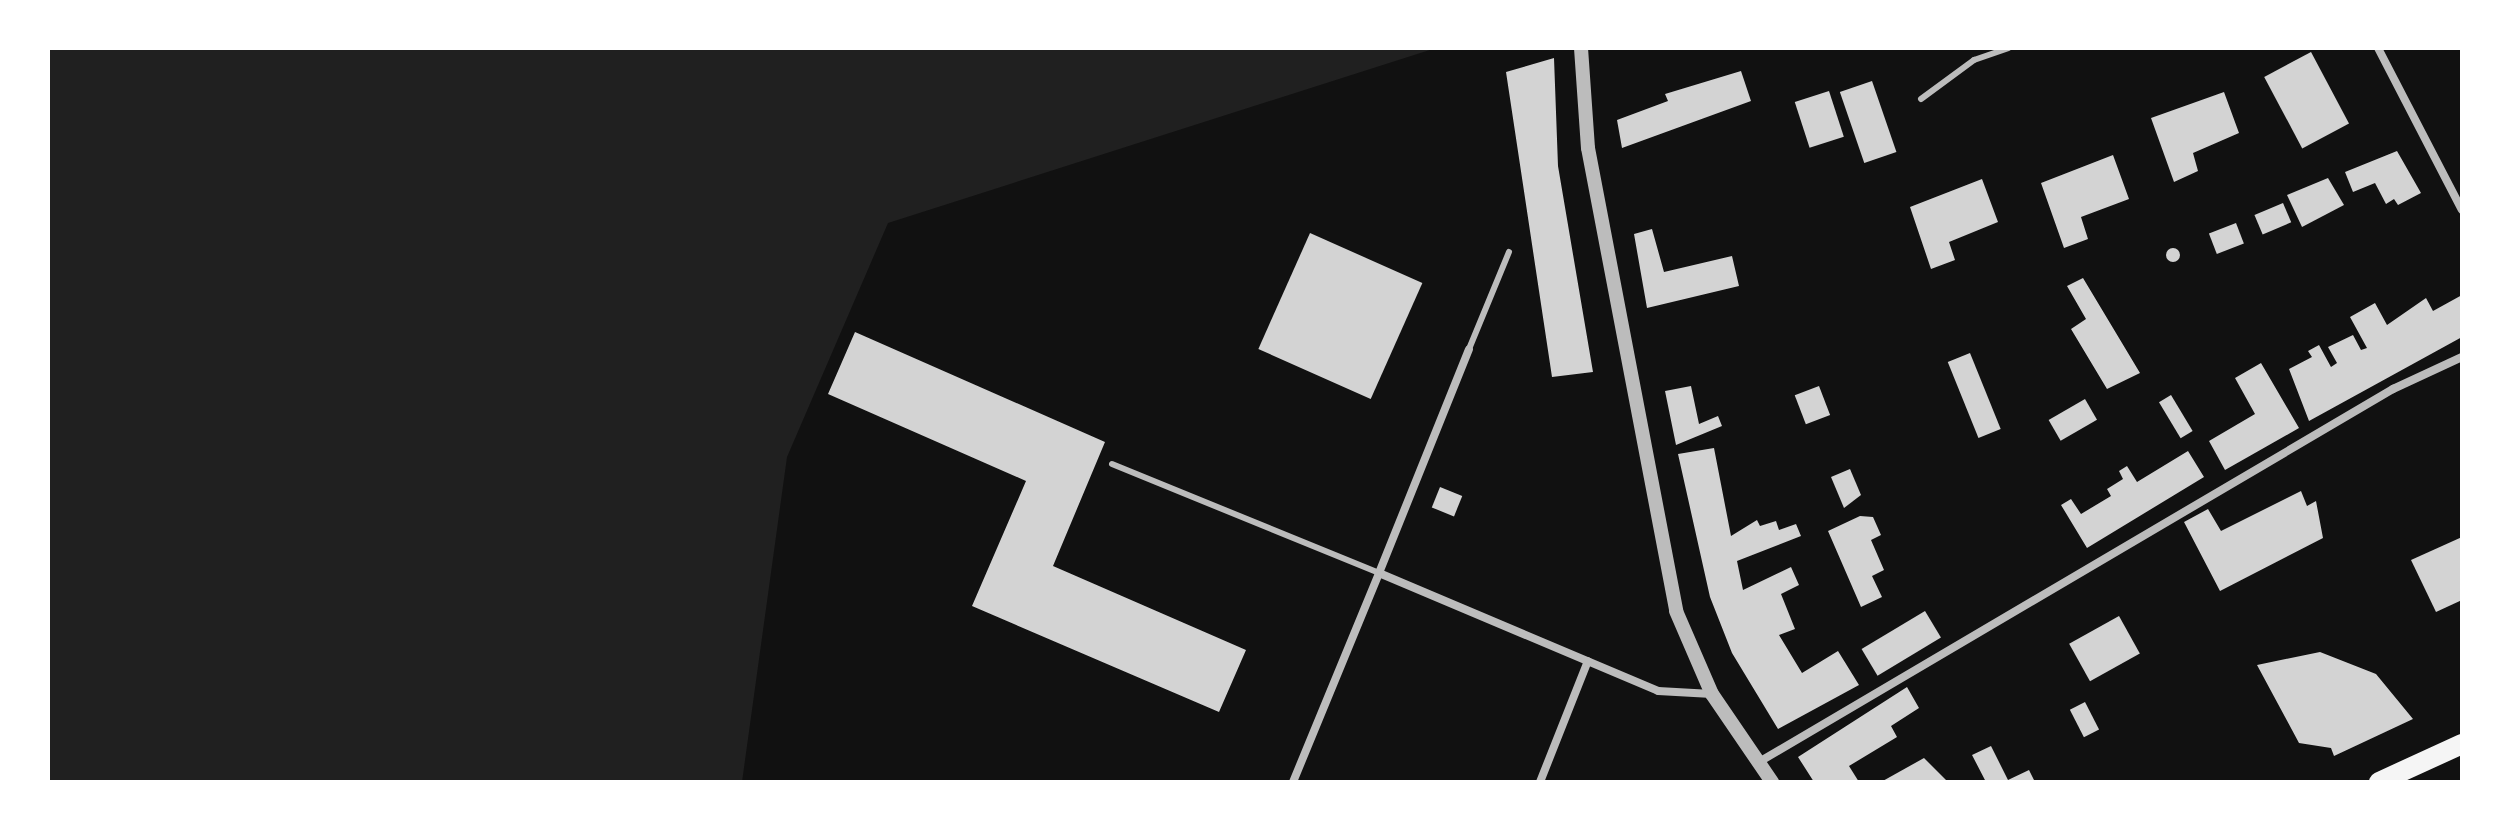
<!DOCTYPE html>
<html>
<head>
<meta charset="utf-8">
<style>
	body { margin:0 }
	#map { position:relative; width:2510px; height:830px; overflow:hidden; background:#111; font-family:"Noto Sans",sans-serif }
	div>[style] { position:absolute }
	.green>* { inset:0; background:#202020 }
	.building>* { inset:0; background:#d3d3d3; transform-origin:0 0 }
	.round { border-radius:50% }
	.service>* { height:6px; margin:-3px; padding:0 3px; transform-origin:3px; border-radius:3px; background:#bcbcbc }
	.minor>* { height:8px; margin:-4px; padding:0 4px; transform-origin:4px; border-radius:4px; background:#bcbcbc }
	.tertiary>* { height:14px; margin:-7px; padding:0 7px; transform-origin:7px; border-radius:7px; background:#bcbcbc }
	.primary>* { height:20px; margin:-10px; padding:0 10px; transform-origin:10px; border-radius:10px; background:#f5f5f5 }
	span { translate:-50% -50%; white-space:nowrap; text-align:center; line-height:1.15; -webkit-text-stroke:8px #fff; paint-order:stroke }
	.frame { position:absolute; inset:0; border:50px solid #fff; pointer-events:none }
</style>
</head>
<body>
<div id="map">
	<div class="green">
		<i style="clip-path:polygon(48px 48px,1436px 48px,888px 223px,787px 457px,742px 782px,48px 782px)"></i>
	</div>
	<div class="building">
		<i style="left:2311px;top:52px;width:81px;height:53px;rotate:62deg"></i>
		<i style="clip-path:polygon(1554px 58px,1558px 166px,1593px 372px,1552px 377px,1506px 72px)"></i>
		<i style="clip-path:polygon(1741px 71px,1751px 101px,1622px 148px,1617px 120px,1668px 101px,1665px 94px)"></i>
		<i style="left:1872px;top:81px;width:75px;height:34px;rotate:71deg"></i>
		<i style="left:1829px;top:91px;width:48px;height:36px;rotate:72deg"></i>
		<i style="clip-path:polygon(2224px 92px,2239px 133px,2193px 153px,2198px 171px,2174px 182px,2151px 118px)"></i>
		<i style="clip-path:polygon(2397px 151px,2421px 193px,2398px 205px,2394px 199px,2386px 204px,2375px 183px,2353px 192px,2345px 172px)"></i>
		<i style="clip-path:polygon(2113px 155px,2129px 199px,2081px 217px,2088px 239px,2064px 248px,2041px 183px)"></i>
		<i style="clip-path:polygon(2328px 178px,2344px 205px,2302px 227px,2287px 195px)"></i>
		<i style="clip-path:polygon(1982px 179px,1998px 222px,1949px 242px,1955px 260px,1931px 269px,1910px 207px)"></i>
		<i style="left:2283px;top:203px;width:21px;height:31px;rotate:67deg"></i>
		<i style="left:2236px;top:223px;width:22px;height:29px;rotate:69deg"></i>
		<i style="clip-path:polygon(1652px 229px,1664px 272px,1732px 256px,1739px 286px,1647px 308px,1634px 234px)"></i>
		<i style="left:1310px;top:233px;width:123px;height:127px;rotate:24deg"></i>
		<i class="round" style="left:2166px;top:248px;width:14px;height:14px"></i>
		<i style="clip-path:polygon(2083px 278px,2140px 373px,2107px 389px,2071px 329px,2086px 319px,2067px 286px)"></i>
		<i style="clip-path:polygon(2462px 295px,2462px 337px,2309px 421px,2289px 369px,2312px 357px,2308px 351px,2319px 345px,2331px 367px,2337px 363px,2328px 347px,2353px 335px,2361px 350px,2367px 348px,2350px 317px,2375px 303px,2387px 325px,2426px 298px,2433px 311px)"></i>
		<i style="clip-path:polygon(855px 332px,1105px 442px,1053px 566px,1246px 650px,1219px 712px,972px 606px,1026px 481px,828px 394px)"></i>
		<i style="left:1970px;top:353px;width:82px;height:24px;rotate:68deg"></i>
		<i style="clip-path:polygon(2261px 363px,2299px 428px,2225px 470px,2209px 441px,2255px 414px,2235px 378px)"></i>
		<i style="clip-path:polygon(1691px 386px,1699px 424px,1718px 416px,1722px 426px,1676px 445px,1665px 391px)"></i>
		<i style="left:1819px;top:386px;width:31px;height:26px;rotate:69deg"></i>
		<i style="left:2171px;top:395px;width:42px;height:14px;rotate:59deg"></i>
		<i style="left:2085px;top:399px;width:24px;height:42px;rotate:60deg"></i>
		<i style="clip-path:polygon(1714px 448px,1731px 536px,1757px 520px,1760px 526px,1776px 521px,1779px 530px,1796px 524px,1801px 536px,1737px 561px,1743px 590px,1791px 567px,1799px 585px,1781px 594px,1795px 629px,1779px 635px,1802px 673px,1838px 651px,1859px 685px,1778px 729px,1732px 653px,1710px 597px,1678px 454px)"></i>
		<i style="clip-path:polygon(2188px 451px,2204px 477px,2087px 548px,2061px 505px,2071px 499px,2081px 514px,2111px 496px,2107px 489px,2123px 479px,2119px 471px,2127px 466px,2137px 482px)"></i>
		<i style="clip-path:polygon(1850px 469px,1861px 495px,1844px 508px,1831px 477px)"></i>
		<i style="left:1440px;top:487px;width:24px;height:22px;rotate:22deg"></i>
		<i style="clip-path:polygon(2301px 491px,2307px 506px,2316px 501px,2323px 538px,2220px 591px,2184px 522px,2208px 509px,2221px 531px)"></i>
		<i style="clip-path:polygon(1860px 516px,1873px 517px,1881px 535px,1871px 540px,1884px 570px,1872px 576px,1882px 597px,1861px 607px,1828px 531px)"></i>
		<i style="clip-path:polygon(2462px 537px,2462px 600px,2436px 612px,2411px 560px)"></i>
		<i style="left:1925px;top:611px;width:31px;height:74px;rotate:59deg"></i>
		<i style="left:2119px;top:616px;width:43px;height:57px;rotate:61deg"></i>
		<i style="clip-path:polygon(2320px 652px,2376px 674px,2413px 719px,2334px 756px,2331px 748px,2299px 743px,2257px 665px)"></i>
		<i style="clip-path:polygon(1907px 687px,1919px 708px,1891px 726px,1897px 737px,1849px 766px,1859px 782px,1814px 782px,1798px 757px)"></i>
		<i style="left:2085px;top:702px;width:31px;height:17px;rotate:63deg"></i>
		<i style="clip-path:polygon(1991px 746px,2008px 780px,2029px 770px,2035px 782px,1986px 782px,1972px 755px)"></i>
		<i style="clip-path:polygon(1924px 758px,1948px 782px,1881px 782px)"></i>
	</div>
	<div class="service">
		<i style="left:1921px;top:99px;width:66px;rotate:-36.3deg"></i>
		<i style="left:1974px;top:60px;width:36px;rotate:-19deg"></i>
		<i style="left:1469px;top:349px;width:105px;rotate:-67.6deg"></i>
		<i style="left:1112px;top:464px;width:288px;rotate:22.2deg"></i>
	</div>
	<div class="minor">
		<i style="left:2378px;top:48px;width:182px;rotate:62.6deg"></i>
		<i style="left:1379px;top:573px;width:241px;rotate:-68.1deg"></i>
		<i style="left:1759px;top:762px;width:736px;rotate:-30.47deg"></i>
		<i style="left:2393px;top:389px;width:76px;rotate:-24.9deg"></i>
		<i style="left:1293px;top:782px;width:226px;rotate:-67.6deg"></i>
		<i style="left:1379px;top:573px;width:303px;rotate:22.9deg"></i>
		<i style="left:1658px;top:691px;width:54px;rotate:3.2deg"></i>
		<i style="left:1540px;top:782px;width:130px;rotate:-68.4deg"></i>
	</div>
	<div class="tertiary">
		<i style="left:1581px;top:48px;width:100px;rotate:86deg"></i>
		<i style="left:1588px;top:148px;width:471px;rotate:79.2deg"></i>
		<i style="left:1676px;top:611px;width:90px;rotate:66.6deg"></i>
		<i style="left:1712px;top:694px;width:107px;rotate:55.7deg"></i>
	</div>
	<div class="primary">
		<i style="left:2379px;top:782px;width:91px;rotate:-24.6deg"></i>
	</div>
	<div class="frame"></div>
</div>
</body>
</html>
